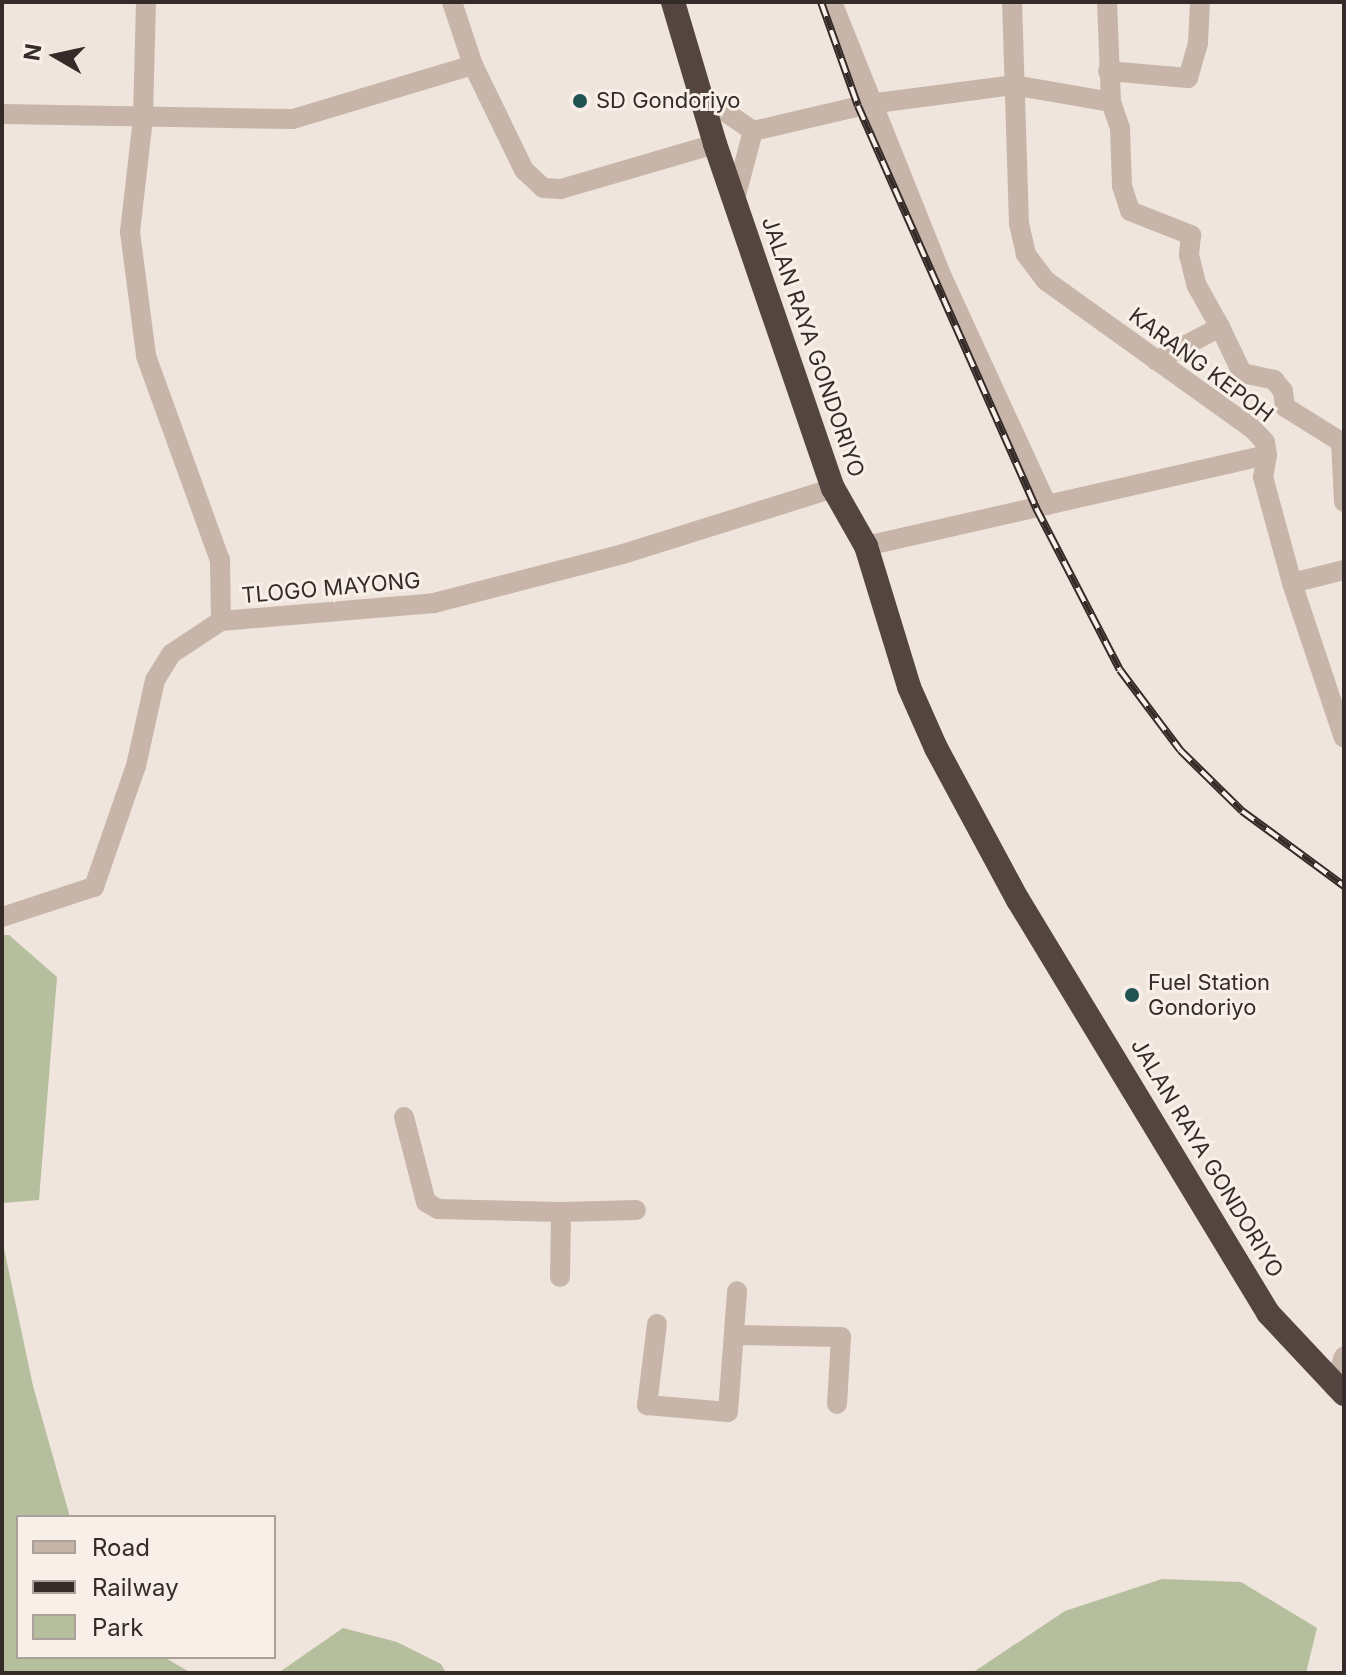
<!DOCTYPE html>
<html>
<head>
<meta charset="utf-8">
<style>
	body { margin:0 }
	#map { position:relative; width:1346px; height:1675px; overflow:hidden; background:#f0e5dc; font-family:Inter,sans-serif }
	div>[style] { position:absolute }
	.green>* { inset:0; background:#b5be9d }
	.minor>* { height:20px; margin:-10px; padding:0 10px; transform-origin:10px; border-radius:10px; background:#c7b5a9 }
	.highway>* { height:24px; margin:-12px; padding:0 12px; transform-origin:12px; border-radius:12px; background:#554540 }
	.rail>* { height:8px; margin-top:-4px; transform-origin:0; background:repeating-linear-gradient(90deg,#f8f0e8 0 15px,#352b28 0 30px); box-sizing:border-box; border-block:2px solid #352b28 }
	.dots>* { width:22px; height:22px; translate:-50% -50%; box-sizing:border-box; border:4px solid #f8f0e8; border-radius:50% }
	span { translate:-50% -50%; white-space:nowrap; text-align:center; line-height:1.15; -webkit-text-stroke:6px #f8f0e8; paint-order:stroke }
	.poi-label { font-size:22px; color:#352b28 }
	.left { translate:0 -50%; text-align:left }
	.street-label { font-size:22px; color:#352b28 }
	.frame { position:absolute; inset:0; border:4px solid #352b28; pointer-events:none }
	.legend { position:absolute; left:16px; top:1515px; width:260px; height:144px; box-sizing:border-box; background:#f8f0e8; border:2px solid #aaa19b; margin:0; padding:10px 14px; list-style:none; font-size:24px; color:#352b28 }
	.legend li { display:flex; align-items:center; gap:16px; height:40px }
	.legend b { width:40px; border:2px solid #aaa19b }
	.north { position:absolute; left:16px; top:16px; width:80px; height:80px; -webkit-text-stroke:6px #f8f0e8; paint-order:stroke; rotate:279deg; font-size:22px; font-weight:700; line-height:32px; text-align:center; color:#352b28 }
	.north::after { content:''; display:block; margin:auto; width:28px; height:36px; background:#352b28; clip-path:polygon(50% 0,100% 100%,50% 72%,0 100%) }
</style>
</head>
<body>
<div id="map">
	<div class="green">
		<i style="clip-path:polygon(2px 935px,9px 935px,57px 977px,39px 1200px,2px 1203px)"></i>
		<i style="clip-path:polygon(2px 1239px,33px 1386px,70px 1517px,18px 1517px,18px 1657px,164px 1657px,191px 1673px,2px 1673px)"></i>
		<i style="clip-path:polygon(1162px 1579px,1241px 1582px,1317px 1628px,1306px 1673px,972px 1673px,1065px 1611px)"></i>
		<i style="clip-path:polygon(343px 1628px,397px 1642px,441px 1664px,446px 1673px,278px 1673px)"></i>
	</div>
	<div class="minor">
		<i style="left:146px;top:2px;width:116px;rotate:91.5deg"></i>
		<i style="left:143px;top:118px;width:115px;rotate:96.5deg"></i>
		<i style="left:130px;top:232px;width:125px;rotate:82.6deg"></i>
		<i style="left:146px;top:356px;width:217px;rotate:70.1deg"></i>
		<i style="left:220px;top:560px;width:61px;rotate:89.1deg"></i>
		<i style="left:452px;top:2px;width:66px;rotate:71.6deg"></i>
		<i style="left:832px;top:2px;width:298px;rotate:68.2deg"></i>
		<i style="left:943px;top:279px;width:249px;rotate:65.3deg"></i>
		<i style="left:1108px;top:71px;width:80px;rotate:5deg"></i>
		<i style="left:1188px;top:78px;width:36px;rotate:-74deg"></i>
		<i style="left:1198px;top:43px;width:41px;rotate:-87.2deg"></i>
		<i style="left:701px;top:95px;width:63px;rotate:34.7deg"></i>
		<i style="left:1111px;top:102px;width:28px;rotate:71deg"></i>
		<i style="left:1120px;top:128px;width:58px;rotate:88deg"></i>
		<i style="left:1122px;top:186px;width:26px;rotate:72deg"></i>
		<i style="left:1130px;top:211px;width:66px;rotate:21.5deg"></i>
		<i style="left:1191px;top:235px;width:20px;rotate:96deg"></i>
		<i style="left:1189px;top:255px;width:32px;rotate:76deg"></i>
		<i style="left:1197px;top:286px;width:47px;rotate:60.7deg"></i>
		<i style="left:1220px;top:327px;width:72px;rotate:152deg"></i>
		<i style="left:2px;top:114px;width:291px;rotate:1deg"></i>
		<i style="left:293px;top:119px;width:188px;rotate:-16.7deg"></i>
		<i style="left:473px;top:65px;width:117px;rotate:64.1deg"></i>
		<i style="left:524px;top:170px;width:26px;rotate:43deg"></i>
		<i style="left:543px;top:188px;width:18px;rotate:3deg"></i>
		<i style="left:561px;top:189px;width:160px;rotate:-16.3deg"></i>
		<i style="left:753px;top:131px;width:119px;rotate:-13.1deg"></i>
		<i style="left:869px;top:104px;width:145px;rotate:-7.5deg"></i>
		<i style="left:1013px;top:85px;width:99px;rotate:9.8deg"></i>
		<i style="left:1111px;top:102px;width:100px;rotate:-92.3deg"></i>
		<i style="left:735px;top:199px;width:70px;rotate:-75.2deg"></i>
		<i style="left:1220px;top:327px;width:51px;rotate:64.4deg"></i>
		<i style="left:1242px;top:373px;width:33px;rotate:12deg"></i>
		<i style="left:1274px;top:380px;width:14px;rotate:51deg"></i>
		<i style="left:1283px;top:391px;width:16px;rotate:83deg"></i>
		<i style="left:1285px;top:407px;width:66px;rotate:32deg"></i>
		<i style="left:1341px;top:442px;width:60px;rotate:87.1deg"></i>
		<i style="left:1267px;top:455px;width:22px;rotate:100deg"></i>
		<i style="left:1263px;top:477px;width:110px;rotate:74.7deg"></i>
		<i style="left:1292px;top:583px;width:163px;rotate:71.5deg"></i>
		<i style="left:866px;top:546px;width:411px;rotate:-12.8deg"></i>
		<i style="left:1267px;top:455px;width:13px;rotate:-99deg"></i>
		<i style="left:1265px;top:442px;width:18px;rotate:-133deg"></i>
		<i style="left:1253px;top:429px;width:254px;rotate:-144.4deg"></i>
		<i style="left:1046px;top:281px;width:34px;rotate:-127deg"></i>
		<i style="left:1026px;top:254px;width:31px;rotate:-103deg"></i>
		<i style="left:1019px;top:224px;width:222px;rotate:-91.8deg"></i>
		<i style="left:1292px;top:583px;width:54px;rotate:-14deg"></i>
		<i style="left:2px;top:917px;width:97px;rotate:-18.1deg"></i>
		<i style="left:94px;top:887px;width:128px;rotate:-70.9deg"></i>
		<i style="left:136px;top:766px;width:88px;rotate:-77.5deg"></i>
		<i style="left:155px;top:680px;width:31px;rotate:-58deg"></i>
		<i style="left:171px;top:654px;width:60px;rotate:-33.4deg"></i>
		<i style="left:221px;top:621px;width:214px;rotate:-4.8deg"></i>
		<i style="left:434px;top:603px;width:195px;rotate:-14.5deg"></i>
		<i style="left:623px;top:554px;width:220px;rotate:-17.4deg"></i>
		<i style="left:404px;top:1117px;width:88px;rotate:75.5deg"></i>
		<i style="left:426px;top:1202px;width:14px;rotate:30deg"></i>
		<i style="left:438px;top:1209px;width:123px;rotate:1.4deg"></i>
		<i style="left:560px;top:1277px;width:65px;rotate:-89.1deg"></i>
		<i style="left:561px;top:1212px;width:75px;rotate:-1.5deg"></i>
		<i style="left:657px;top:1324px;width:82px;rotate:97deg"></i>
		<i style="left:647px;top:1405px;width:81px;rotate:4.9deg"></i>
		<i style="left:728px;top:1412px;width:121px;rotate:-85.7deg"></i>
		<i style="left:734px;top:1335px;width:107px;rotate:1.1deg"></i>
		<i style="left:841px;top:1337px;width:67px;rotate:93.4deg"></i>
		<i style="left:1334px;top:1387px;width:32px;rotate:-72deg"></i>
	</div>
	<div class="highway">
		<i style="left:673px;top:2px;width:148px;rotate:73.5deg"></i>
		<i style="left:715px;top:144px;width:364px;rotate:71.1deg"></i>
		<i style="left:833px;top:488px;width:67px;rotate:60.4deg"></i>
		<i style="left:866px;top:546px;width:147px;rotate:73deg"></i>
		<i style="left:909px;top:687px;width:67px;rotate:66.1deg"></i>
		<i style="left:936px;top:748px;width:173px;rotate:61.7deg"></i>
		<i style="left:1018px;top:900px;width:483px;rotate:58.8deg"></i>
		<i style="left:1268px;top:1313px;width:111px;rotate:46.8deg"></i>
	</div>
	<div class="rail">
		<i style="left:821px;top:2px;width:110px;rotate:70.4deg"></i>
		<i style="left:858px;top:106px;width:440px;rotate:66.1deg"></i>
		<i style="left:1036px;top:508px;width:182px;rotate:62.6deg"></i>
		<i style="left:1120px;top:670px;width:100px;rotate:53.1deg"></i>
		<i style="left:1180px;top:750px;width:87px;rotate:44.5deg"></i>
		<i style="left:1242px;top:811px;width:127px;rotate:36.3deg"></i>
	</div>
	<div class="dots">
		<i style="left:580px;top:101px;background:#215353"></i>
		<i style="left:1132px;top:995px;background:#215353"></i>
	</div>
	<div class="poi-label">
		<span class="left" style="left:596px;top:101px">SD Gondoriyo</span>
		<span class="left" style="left:1148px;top:995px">Fuel Station<br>Gondoriyo</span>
	</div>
	<div class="street-label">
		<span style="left:813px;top:347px;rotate:71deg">JALAN RAYA GONDORIYO</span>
		<span style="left:1201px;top:365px;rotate:37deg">KARANG KEPOH</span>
		<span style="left:331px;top:588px;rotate:-5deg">TLOGO MAYONG</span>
		<span style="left:1207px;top:1158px;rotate:59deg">JALAN RAYA GONDORIYO</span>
	</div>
	<div class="frame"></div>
	<ul class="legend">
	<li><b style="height:10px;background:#c7b5a9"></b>Road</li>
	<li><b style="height:10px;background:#352b28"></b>Railway</li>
	<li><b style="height:22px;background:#b5be9d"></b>Park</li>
	</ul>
	<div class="north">N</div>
</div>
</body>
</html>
